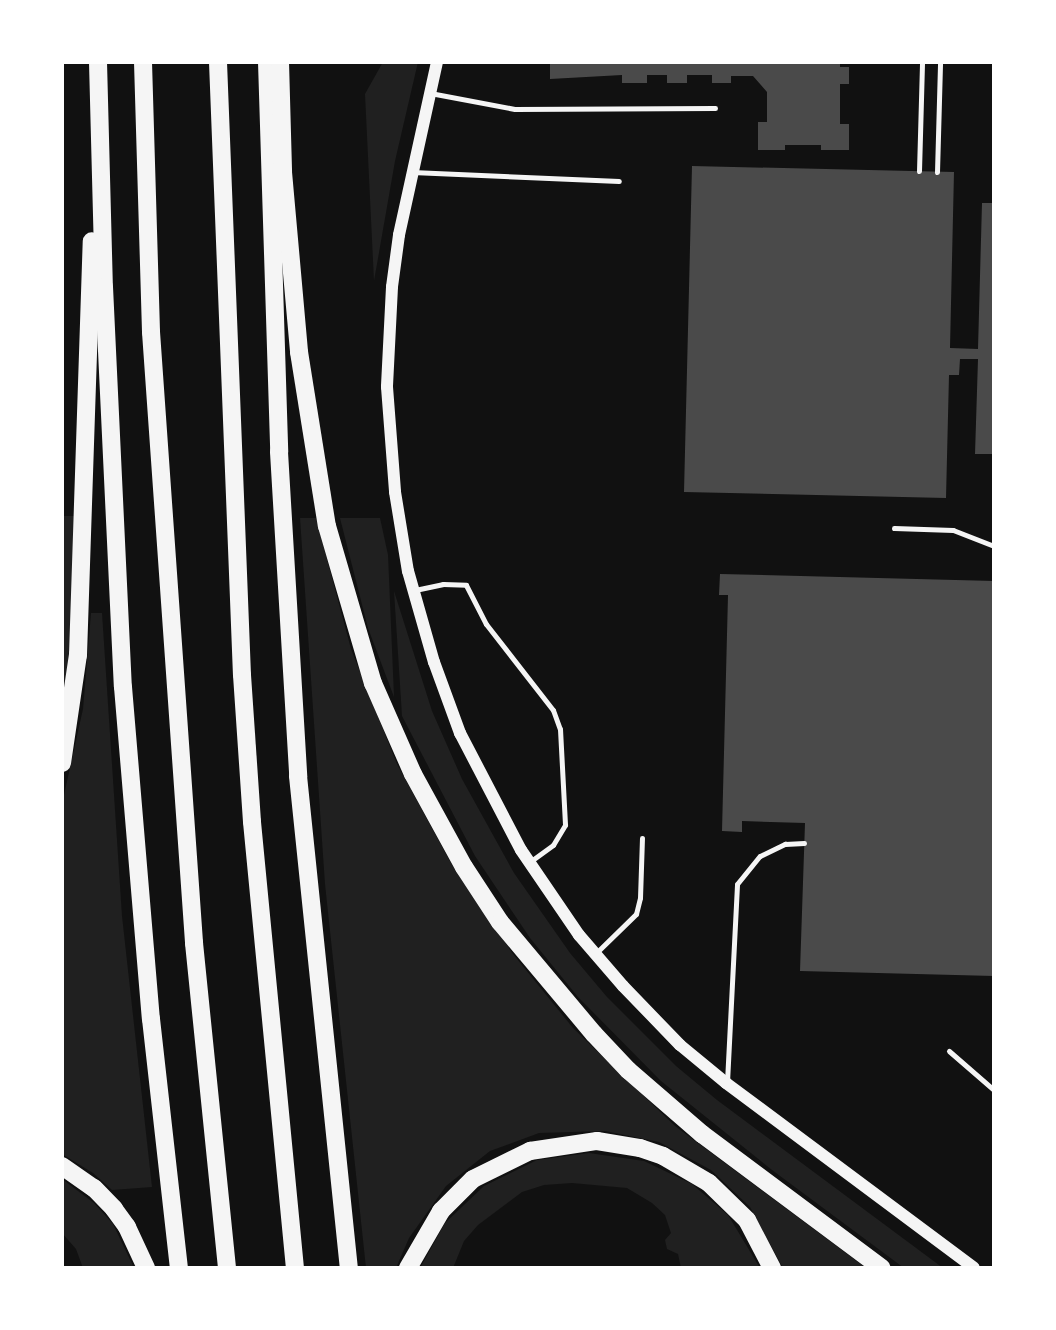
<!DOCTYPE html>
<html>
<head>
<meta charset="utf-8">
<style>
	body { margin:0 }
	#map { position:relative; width:1056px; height:1330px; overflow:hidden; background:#111; font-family:Arial,sans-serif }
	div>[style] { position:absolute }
	.green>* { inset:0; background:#202020 }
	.building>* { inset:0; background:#4a4a4a }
	.service>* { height:5px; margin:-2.5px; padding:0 2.5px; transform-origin:2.5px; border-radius:2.5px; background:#f5f5f5 }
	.tertiary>* { height:12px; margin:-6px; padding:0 6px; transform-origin:6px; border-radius:6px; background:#f5f5f5 }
	.motorway>* { height:18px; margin:-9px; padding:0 9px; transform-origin:9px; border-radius:9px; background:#f5f5f5 }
	span { translate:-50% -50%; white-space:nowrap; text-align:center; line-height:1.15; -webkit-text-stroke:8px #fff; paint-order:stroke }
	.frame { position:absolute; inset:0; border:64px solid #fff; pointer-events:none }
</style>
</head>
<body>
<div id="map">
	<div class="green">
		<i style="clip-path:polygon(383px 62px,418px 62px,395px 161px,374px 281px,365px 94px)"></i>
		<i style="clip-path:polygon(62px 516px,74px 516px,71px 629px,62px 723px)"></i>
		<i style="clip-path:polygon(300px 518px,316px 518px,351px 649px,397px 764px,452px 865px,513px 954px,573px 1028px,675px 1126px,866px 1268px,783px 1268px,750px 1207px,711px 1170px,659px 1142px,605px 1131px,539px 1133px,490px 1151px,446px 1186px,409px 1238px,396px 1268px,366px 1268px,325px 884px)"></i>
		<i style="clip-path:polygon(340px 518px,380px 518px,388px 555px,394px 697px,368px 628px)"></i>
		<i style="clip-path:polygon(394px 591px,432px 711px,462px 779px,514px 873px,570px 953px,607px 997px,676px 1066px,717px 1100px,943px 1268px,904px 1268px,772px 1170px,661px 1081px,578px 997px,530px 938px,475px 856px,402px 716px)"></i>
		<i style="clip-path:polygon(91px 613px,102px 613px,122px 916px,152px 1187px,112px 1190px,93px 1173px,62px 1154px,62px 804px,83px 709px)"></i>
		<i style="clip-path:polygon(589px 1153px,644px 1161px,692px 1184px,728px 1215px,760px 1268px,681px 1268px,678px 1254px,667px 1249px,665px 1240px,671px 1233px,665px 1215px,652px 1203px,627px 1188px,572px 1183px,544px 1185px,522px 1192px,478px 1225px,464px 1241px,453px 1268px,420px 1268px,445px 1223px,484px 1186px,537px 1160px)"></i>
		<i style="clip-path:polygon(62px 1179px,94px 1203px,113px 1224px,134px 1268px,83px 1268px,76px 1249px,62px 1233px)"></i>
	</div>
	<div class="building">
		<i style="clip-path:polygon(550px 62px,840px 62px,840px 67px,849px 67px,849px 84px,840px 84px,840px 124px,849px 124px,849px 150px,821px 150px,821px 145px,785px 145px,785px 150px,758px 150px,758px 122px,767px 122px,767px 92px,753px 76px,731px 76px,731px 83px,712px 83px,712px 75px,687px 75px,687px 83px,667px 83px,667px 75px,647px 75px,647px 83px,622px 83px,622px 75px,550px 79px)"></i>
		<i style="clip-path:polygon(692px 166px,954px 172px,950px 348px,978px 349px,982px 203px,994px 203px,994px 454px,975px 454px,978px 359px,960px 359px,959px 375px,949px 375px,946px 498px,684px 492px)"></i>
		<i style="clip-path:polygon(720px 574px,994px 581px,994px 976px,800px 971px,805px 823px,742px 821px,742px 832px,722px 831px,728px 595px,719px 595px)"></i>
	</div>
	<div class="service">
		<i style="left:430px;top:93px;width:86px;rotate:10.7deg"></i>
		<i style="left:515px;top:109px;width:200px;rotate:-0.3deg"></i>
		<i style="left:919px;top:171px;width:109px;rotate:-88.4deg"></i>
		<i style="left:412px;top:172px;width:207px;rotate:2.5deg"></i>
		<i style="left:937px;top:172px;width:110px;rotate:-88.4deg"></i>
		<i style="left:894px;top:528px;width:59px;rotate:1.9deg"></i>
		<i style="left:953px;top:530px;width:44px;rotate:21.3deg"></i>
		<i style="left:415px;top:590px;width:29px;rotate:-12deg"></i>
		<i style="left:443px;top:584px;width:23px;rotate:2deg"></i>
		<i style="left:466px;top:585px;width:44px;rotate:62.9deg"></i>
		<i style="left:486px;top:624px;width:109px;rotate:52.1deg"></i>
		<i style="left:553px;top:710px;width:20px;rotate:70deg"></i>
		<i style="left:560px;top:729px;width:96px;rotate:87deg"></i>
		<i style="left:565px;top:825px;width:23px;rotate:121deg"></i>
		<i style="left:553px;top:845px;width:29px;rotate:144deg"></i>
		<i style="left:596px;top:953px;width:56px;rotate:-44.3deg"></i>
		<i style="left:636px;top:914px;width:16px;rotate:-76deg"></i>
		<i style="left:640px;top:898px;width:60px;rotate:-88.1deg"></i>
		<i style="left:949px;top:1051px;width:60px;rotate:40.9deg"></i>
		<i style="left:727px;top:1082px;width:198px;rotate:-87.1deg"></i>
		<i style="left:737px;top:884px;width:36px;rotate:-51deg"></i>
		<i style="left:760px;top:856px;width:28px;rotate:-26deg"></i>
		<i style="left:785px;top:844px;width:19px;rotate:-3deg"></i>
	</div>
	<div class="tertiary">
		<i style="left:437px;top:62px;width:177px;rotate:102.4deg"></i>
		<i style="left:399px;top:235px;width:52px;rotate:97.7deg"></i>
		<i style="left:392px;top:287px;width:100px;rotate:92.9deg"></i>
		<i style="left:387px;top:387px;width:105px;rotate:85.6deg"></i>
		<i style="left:395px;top:492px;width:80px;rotate:80.7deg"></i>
		<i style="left:408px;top:571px;width:95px;rotate:74.1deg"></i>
		<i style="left:434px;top:662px;width:76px;rotate:69.9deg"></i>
		<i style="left:460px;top:733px;width:132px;rotate:62.5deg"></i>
		<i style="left:521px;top:850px;width:103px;rotate:55.7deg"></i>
		<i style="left:579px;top:935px;width:67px;rotate:49.2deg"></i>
		<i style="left:623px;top:986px;width:82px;rotate:46deg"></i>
		<i style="left:680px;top:1045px;width:60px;rotate:39.6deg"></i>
		<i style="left:726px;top:1083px;width:309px;rotate:36.7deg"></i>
	</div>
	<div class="motorway">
		<i style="left:98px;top:62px;width:225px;rotate:88.5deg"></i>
		<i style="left:104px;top:287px;width:400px;rotate:87.3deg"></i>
		<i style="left:123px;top:687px;width:333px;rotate:85.2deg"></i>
		<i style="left:151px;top:1019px;width:251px;rotate:83.6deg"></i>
		<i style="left:143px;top:62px;width:270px;rotate:88.3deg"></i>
		<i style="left:151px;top:332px;width:613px;rotate:85.97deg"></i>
		<i style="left:194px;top:943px;width:327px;rotate:84.2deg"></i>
		<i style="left:218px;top:62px;width:613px;rotate:87.76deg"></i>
		<i style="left:242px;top:675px;width:147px;rotate:86.1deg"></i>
		<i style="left:252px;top:822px;width:448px;rotate:84.5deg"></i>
		<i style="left:267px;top:62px;width:390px;rotate:88.2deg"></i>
		<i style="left:279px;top:452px;width:325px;rotate:86.6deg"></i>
		<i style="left:298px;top:776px;width:495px;rotate:84.1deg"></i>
		<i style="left:280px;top:62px;width:110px;rotate:88.4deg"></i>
		<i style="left:283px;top:172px;width:181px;rotate:84.9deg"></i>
		<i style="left:299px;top:352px;width:176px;rotate:80.9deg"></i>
		<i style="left:327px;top:526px;width:164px;rotate:73.7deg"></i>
		<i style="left:373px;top:683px;width:99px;rotate:66.3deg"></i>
		<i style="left:413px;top:774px;width:106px;rotate:61.3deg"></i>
		<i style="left:464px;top:867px;width:66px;rotate:56.8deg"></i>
		<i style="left:500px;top:922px;width:146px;rotate:50deg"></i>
		<i style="left:594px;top:1034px;width:50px;rotate:46.6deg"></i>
		<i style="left:628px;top:1070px;width:98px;rotate:40.9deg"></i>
		<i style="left:702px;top:1134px;width:224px;rotate:36.7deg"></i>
		<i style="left:62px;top:763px;width:109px;rotate:-81.6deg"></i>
		<i style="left:78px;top:655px;width:414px;rotate:-88.1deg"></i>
		<i style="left:62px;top:1166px;width:39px;rotate:35deg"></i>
		<i style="left:94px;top:1188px;width:29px;rotate:46deg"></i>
		<i style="left:114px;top:1209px;width:22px;rotate:54deg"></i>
		<i style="left:127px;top:1227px;width:45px;rotate:65.1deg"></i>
		<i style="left:408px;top:1268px;width:66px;rotate:-59.9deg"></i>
		<i style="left:441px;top:1211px;width:45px;rotate:-45deg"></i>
		<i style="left:473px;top:1179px;width:64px;rotate:-26.2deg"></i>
		<i style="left:530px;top:1151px;width:68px;rotate:-8.5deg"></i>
		<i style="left:597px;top:1141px;width:44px;rotate:9.2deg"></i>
		<i style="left:640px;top:1148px;width:24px;rotate:19deg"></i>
		<i style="left:663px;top:1156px;width:53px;rotate:30.4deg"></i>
		<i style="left:709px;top:1183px;width:53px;rotate:44.2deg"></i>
		<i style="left:747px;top:1220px;width:54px;rotate:62.5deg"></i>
	</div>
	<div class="frame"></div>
</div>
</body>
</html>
